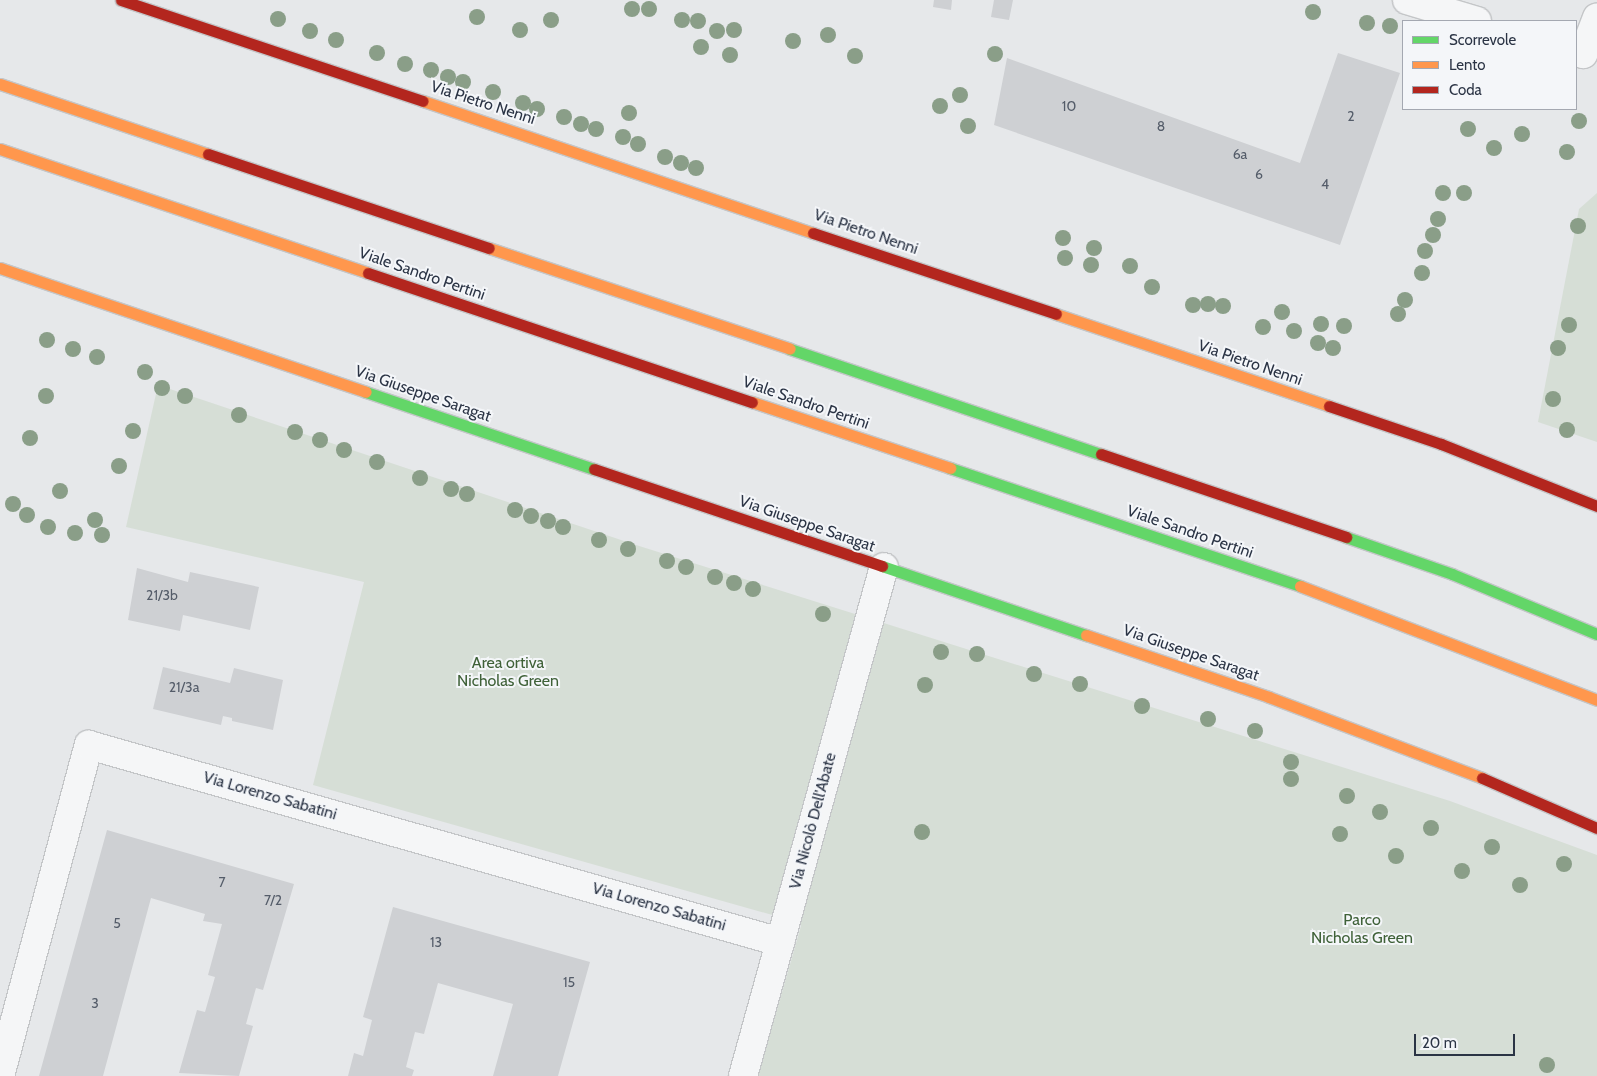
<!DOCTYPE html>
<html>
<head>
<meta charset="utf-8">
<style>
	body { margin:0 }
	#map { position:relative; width:1597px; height:1076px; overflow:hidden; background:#e6e8ea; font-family:Cabin,sans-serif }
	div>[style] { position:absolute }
	.green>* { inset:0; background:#d6ded6 }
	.building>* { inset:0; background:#ced0d3 }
	.roads { filter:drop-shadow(1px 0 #c4c6c8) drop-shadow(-1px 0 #c4c6c8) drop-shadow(0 1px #c4c6c8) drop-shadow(0 -1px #c4c6c8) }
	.street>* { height:28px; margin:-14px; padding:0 14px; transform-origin:14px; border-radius:14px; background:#f5f6f7 }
	.fast>* { height:11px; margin:-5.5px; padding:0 5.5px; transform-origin:5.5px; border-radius:5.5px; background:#63d668 }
	.slow>* { height:11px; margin:-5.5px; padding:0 5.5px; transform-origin:5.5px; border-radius:5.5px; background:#ff974d }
	.jam>* { height:11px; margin:-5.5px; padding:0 5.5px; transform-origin:5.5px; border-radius:5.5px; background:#b3261e }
	.trees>* { width:16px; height:16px; margin:-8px; border-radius:50%; background:#8a9e88 }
	span { translate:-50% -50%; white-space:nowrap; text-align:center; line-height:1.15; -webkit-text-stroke:4px #f4f6f9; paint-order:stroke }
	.number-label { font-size:14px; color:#545c69 }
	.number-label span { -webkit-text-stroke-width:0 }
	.street-label { font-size:16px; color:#2b3445 }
	.park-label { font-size:16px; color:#3f6138 }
	.legend { position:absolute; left:1402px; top:20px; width:175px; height:90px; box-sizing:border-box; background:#f4f6f9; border:1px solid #a4a8b1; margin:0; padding:6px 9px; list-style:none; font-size:15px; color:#2b3445 }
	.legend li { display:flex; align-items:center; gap:10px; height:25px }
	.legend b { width:25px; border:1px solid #a4a8b1 }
	.scale { position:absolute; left:1414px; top:1034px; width:101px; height:22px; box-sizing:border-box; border:2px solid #2b3445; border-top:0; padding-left:6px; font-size:15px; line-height:18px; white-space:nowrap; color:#2b3445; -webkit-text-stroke:4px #f4f6f9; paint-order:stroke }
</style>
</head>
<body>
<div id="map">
	<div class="green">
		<i style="clip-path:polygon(1597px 193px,1597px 442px,1538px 422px,1579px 209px)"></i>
		<i style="clip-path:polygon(158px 385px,636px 545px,1450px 801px,1597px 855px,1597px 1076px,758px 1076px,801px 926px,797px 922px,313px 785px,364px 582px,126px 527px)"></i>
	</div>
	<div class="building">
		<i style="clip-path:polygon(934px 0,952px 0,951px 10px,933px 7px)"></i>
		<i style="clip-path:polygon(994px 0,1013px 0,1009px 20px,991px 17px)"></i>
		<i style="clip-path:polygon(1338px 53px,1400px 73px,1340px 245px,994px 125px,1007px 58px,1300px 163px)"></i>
		<i style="clip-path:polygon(137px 568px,188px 582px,190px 572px,259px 587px,250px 630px,183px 615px,180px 631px,128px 620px)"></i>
		<i style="clip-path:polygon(163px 667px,230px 683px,234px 668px,283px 680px,273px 730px,232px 721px,232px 718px,223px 716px,221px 725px,153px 709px)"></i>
		<i style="clip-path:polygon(107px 830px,294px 884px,263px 990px,256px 988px,246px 1024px,253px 1026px,239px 1076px,179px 1073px,197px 1010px,205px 1012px,215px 977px,208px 975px,222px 924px,203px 921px,205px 914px,151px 898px,103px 1076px,39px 1076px)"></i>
		<i style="clip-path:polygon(393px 907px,590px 962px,558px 1076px,493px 1076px,513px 1004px,438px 983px,424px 1034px,415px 1032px,406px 1067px,414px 1070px,412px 1076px,348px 1076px,354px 1053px,363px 1056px,372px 1020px,363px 1017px)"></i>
	</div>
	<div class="roads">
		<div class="street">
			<i style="left:1407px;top:0;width:73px;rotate:16.7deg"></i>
			<i style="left:1576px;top:51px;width:8px;rotate:23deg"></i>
			<i style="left:1583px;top:54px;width:39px;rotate:-69deg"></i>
			<i style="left:0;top:1076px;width:343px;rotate:-75deg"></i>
			<i style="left:89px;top:745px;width:719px;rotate:15.91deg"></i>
			<i style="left:743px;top:1076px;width:528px;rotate:-74.52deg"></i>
		</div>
		<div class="fast">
			<i style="left:790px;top:349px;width:328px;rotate:18.7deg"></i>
			<i style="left:366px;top:392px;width:241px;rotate:18.7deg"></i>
			<i style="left:950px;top:468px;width:369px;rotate:18.6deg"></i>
			<i style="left:1346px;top:537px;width:112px;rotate:19.2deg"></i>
			<i style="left:1452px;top:574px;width:157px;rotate:22.5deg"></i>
			<i style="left:882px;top:566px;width:215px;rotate:18.7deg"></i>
		</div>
		<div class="slow">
			<i style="left:0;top:84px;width:219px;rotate:18.6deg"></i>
			<i style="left:423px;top:101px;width:412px;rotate:18.7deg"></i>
			<i style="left:0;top:149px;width:388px;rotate:18.6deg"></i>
			<i style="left:489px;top:248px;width:317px;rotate:18.5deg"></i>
			<i style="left:0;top:268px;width:386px;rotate:18.7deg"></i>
			<i style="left:1056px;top:314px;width:288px;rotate:18.6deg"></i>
			<i style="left:752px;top:402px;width:209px;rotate:18.4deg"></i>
			<i style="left:1300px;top:586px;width:318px;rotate:21deg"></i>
			<i style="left:1086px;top:635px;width:193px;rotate:18.7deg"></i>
			<i style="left:1269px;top:697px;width:228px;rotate:20.8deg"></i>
		</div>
		<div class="jam">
			<i style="left:121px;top:0;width:318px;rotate:18.5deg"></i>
			<i style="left:208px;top:154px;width:296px;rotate:18.5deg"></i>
			<i style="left:813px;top:233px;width:256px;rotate:18.4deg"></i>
			<i style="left:368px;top:273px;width:405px;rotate:18.6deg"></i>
			<i style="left:1329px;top:406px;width:118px;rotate:18.7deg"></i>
			<i style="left:1441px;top:444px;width:168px;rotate:21.7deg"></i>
			<i style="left:1101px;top:454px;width:259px;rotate:18.7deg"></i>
			<i style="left:594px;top:469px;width:304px;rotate:18.6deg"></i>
			<i style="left:1482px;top:778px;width:125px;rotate:23.5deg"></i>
		</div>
	</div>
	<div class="trees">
		<i style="left:632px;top:9px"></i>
		<i style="left:649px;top:9px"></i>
		<i style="left:1313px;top:12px"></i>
		<i style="left:477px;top:17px"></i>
		<i style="left:278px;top:19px"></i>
		<i style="left:551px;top:20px"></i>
		<i style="left:682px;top:20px"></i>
		<i style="left:698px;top:21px"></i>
		<i style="left:1367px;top:23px"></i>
		<i style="left:1390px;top:26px"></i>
		<i style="left:520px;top:30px"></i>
		<i style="left:734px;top:30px"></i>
		<i style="left:310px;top:31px"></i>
		<i style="left:717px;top:31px"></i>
		<i style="left:828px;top:35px"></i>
		<i style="left:336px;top:40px"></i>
		<i style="left:793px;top:41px"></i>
		<i style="left:701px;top:47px"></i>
		<i style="left:377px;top:53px"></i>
		<i style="left:995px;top:54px"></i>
		<i style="left:730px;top:55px"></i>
		<i style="left:855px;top:56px"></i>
		<i style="left:405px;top:64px"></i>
		<i style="left:431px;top:70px"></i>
		<i style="left:448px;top:77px"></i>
		<i style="left:463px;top:82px"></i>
		<i style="left:493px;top:92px"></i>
		<i style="left:960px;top:95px"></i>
		<i style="left:523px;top:103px"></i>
		<i style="left:940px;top:106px"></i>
		<i style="left:537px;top:109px"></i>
		<i style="left:629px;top:113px"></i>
		<i style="left:564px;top:117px"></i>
		<i style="left:1579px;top:121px"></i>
		<i style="left:581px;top:124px"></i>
		<i style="left:968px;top:126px"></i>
		<i style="left:596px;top:129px"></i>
		<i style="left:1468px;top:129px"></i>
		<i style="left:1522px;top:134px"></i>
		<i style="left:623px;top:137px"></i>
		<i style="left:638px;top:144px"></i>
		<i style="left:1494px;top:148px"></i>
		<i style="left:1567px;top:152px"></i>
		<i style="left:665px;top:157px"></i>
		<i style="left:681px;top:163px"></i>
		<i style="left:696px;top:168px"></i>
		<i style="left:1443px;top:193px"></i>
		<i style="left:1464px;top:193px"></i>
		<i style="left:1438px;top:219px"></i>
		<i style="left:1578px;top:226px"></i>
		<i style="left:1433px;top:235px"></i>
		<i style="left:1063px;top:238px"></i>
		<i style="left:1094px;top:248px"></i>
		<i style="left:1425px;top:251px"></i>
		<i style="left:1065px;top:258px"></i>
		<i style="left:1091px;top:265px"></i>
		<i style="left:1130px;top:266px"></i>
		<i style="left:1422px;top:273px"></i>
		<i style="left:1152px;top:287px"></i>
		<i style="left:1405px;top:300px"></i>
		<i style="left:1208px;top:304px"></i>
		<i style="left:1193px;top:305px"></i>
		<i style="left:1223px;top:306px"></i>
		<i style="left:1282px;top:312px"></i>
		<i style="left:1398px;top:314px"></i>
		<i style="left:1321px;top:324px"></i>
		<i style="left:1569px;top:325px"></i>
		<i style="left:1344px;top:326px"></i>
		<i style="left:1263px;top:327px"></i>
		<i style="left:1294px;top:331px"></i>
		<i style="left:47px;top:340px"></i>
		<i style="left:1318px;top:343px"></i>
		<i style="left:1333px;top:348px"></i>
		<i style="left:1558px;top:348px"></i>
		<i style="left:73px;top:349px"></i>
		<i style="left:97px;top:357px"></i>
		<i style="left:145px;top:372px"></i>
		<i style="left:162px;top:388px"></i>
		<i style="left:46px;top:396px"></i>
		<i style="left:185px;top:396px"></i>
		<i style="left:1553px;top:399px"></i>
		<i style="left:239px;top:415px"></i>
		<i style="left:1567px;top:430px"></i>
		<i style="left:133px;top:431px"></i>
		<i style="left:295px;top:432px"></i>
		<i style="left:30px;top:438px"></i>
		<i style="left:320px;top:440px"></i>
		<i style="left:344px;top:450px"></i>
		<i style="left:377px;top:462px"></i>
		<i style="left:119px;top:466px"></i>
		<i style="left:420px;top:478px"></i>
		<i style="left:451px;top:489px"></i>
		<i style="left:60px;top:491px"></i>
		<i style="left:467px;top:494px"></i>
		<i style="left:13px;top:504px"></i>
		<i style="left:515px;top:510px"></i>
		<i style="left:27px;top:515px"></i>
		<i style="left:531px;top:516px"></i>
		<i style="left:95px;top:520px"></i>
		<i style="left:548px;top:521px"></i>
		<i style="left:48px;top:527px"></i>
		<i style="left:563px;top:527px"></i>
		<i style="left:75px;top:533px"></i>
		<i style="left:102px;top:535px"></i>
		<i style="left:599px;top:540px"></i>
		<i style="left:628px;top:549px"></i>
		<i style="left:667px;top:561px"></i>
		<i style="left:686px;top:567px"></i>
		<i style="left:715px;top:577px"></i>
		<i style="left:734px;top:583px"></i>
		<i style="left:753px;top:589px"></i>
		<i style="left:823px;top:614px"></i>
		<i style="left:941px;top:652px"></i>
		<i style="left:977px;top:654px"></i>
		<i style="left:1034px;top:674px"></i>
		<i style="left:1080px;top:684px"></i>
		<i style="left:925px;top:685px"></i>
		<i style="left:1142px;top:706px"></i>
		<i style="left:1208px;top:719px"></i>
		<i style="left:1255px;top:731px"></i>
		<i style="left:1291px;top:762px"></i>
		<i style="left:1291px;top:779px"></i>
		<i style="left:1347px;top:796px"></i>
		<i style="left:1380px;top:812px"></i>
		<i style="left:1431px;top:828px"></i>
		<i style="left:922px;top:832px"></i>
		<i style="left:1340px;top:834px"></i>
		<i style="left:1492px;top:847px"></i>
		<i style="left:1396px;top:856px"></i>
		<i style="left:1564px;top:864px"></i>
		<i style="left:1462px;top:871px"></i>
		<i style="left:1520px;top:885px"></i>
		<i style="left:1547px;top:1065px"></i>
	</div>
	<div class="number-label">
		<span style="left:1069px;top:106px">10</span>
		<span style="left:1351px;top:116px">2</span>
		<span style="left:1161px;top:126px">8</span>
		<span style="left:1240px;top:154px">6a</span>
		<span style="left:1259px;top:174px">6</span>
		<span style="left:1325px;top:184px">4</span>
		<span style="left:162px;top:595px">21/3b</span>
		<span style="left:184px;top:687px">21/3a</span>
		<span style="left:222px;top:882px">7</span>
		<span style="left:273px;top:900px">7/2</span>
		<span style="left:117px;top:923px">5</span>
		<span style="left:436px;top:942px">13</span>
		<span style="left:569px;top:982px">15</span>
		<span style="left:95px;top:1003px">3</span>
	</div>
	<div class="street-label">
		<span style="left:483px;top:103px;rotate:18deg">Via Pietro Nenni</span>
		<span style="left:866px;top:232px;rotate:19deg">Via Pietro Nenni</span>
		<span style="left:422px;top:274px;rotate:19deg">Viale Sandro Pertini</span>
		<span style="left:1250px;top:363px;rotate:19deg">Via Pietro Nenni</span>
		<span style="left:423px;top:394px;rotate:19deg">Via Giuseppe Saragat</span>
		<span style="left:806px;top:403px;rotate:19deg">Viale Sandro Pertini</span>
		<span style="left:807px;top:524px;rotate:19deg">Via Giuseppe Saragat</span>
		<span style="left:1190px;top:532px;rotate:19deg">Viale Sandro Pertini</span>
		<span style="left:1191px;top:653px;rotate:19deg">Via Giuseppe Saragat</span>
		<span style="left:270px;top:796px;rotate:16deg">Via Lorenzo Sabatini</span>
		<span style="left:813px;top:821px;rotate:-75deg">Via Nicolò Dell'Abate</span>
		<span style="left:659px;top:907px;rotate:16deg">Via Lorenzo Sabatini</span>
	</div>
	<div class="park-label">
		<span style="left:508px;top:672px">Area ortiva<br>Nicholas Green</span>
		<span style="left:1362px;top:929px">Parco<br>Nicholas Green</span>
	</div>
	<ul class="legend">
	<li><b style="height:6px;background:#63d668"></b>Scorrevole</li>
	<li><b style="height:6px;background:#ff974d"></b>Lento</li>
	<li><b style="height:6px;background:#b3261e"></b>Coda</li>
	</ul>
	<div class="scale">20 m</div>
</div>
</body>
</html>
